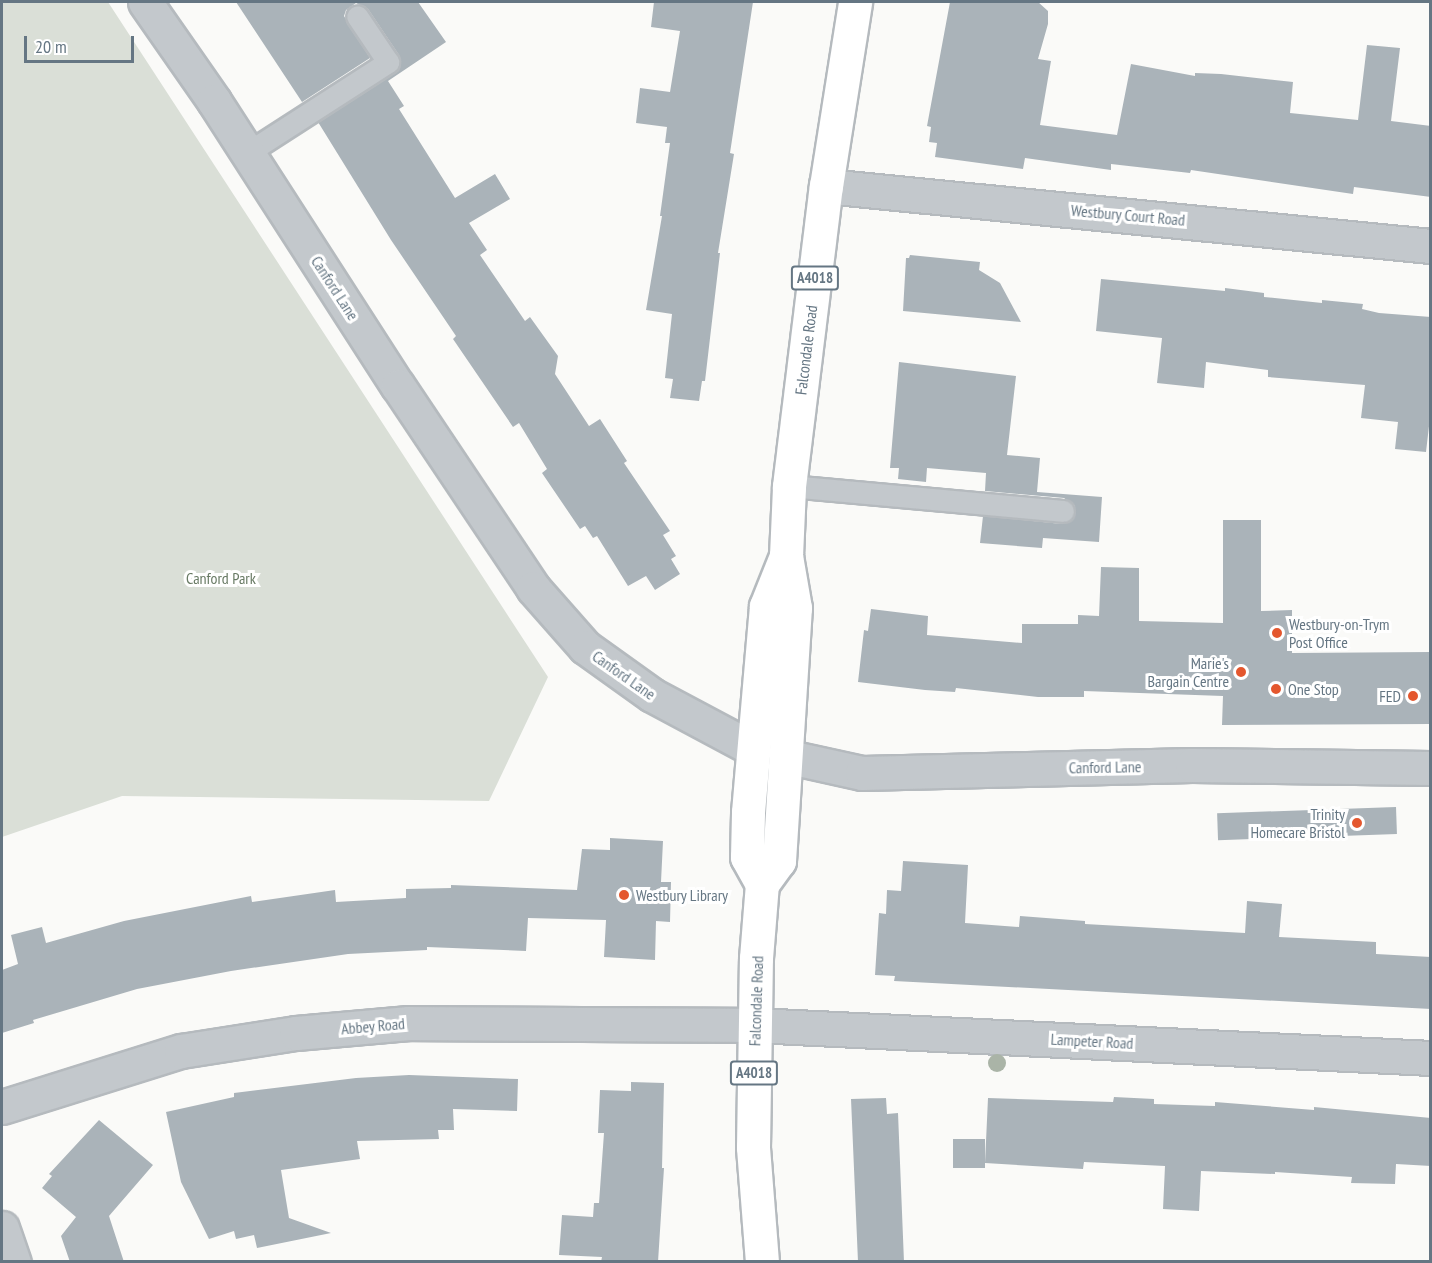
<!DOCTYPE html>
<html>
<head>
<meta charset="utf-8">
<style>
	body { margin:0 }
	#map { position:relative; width:1432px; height:1263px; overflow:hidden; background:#fafaf8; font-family:"PT Sans Narrow",sans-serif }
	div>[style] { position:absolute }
	.green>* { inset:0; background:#dadfd7 }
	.building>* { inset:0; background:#aab3b9; transform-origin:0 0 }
	.roads { filter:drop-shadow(2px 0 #b5babe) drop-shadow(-2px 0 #b5babe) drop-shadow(0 2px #b5babe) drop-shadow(0 -2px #b5babe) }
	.service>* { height:21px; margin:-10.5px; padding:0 10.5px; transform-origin:10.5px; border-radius:10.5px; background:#c3c8cc }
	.minor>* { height:33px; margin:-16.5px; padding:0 16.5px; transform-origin:16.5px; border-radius:16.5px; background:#c3c8cc }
	.tertiary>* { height:33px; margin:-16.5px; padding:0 16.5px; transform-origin:16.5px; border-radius:16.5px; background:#c3c8cc }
	.primary>* { height:33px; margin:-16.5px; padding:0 16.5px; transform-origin:16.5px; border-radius:16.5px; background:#fff }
	.trees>* { width:18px; height:18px; margin:-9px; border-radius:50%; background:#aab4a7 }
	.dots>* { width:16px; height:16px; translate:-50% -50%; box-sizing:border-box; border:3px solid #fff; border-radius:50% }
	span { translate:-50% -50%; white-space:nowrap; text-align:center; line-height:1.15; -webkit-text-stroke:6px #fff; paint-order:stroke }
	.shield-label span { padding:2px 4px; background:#fff; border:2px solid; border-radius:4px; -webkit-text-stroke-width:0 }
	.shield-label { font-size:15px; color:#657683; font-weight:700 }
	.street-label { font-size:16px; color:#657683 }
	.park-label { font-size:16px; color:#687a64 }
	.poi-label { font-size:16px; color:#657683 }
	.left { translate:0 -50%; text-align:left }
	.right { translate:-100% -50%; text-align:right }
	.frame { position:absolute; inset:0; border:3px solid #657683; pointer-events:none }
	.scale { position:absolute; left:24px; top:36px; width:110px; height:27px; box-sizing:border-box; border:3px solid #657683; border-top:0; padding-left:8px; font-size:18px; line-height:21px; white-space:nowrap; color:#657683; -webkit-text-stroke:4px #fff; paint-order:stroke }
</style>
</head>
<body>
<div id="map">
	<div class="green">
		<i style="clip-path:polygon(2px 2px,108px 2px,548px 677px,489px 801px,122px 796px,2px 837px)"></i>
	</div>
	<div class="building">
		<i style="clip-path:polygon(236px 2px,418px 2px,446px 42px,388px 81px,404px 106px,399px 109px,455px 198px,495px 174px,510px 199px,469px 223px,487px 250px,480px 255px,525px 321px,530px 317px,558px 356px,555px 374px,589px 426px,600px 419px,627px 461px,624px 463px,670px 531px,663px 535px,676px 556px,671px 559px,680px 574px,655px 590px,646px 576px,628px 586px,597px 536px,593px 538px,585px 526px,580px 529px,542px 473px,547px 469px,519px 423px,513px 427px,453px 339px,456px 336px,391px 240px,318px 122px,400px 67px,399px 55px,368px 9px,356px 3px,346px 10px,344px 16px,370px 58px,302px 102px)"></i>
		<i style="clip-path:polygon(654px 2px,753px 2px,730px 153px,734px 154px,718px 253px,720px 253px,705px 381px,702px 381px,699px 401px,670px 398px,673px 379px,665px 378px,672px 314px,646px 310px,662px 216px,660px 216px,670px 143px,665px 143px,667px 127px,636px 123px,640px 88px,670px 92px,680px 31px,651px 27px)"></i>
		<i style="clip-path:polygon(950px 2px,1038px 2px,1048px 11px,1048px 24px,1038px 59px,1051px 61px,1040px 125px,1117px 135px,1131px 64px,1195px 76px,1195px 73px,1221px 74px,1293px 82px,1290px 113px,1358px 120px,1367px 45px,1400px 48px,1391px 121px,1431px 126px,1431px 197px,1354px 187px,1353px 194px,1191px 170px,1190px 173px,1111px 164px,1111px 170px,1025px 158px,1023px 169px,935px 157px,937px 143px,929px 142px,931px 127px,927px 126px)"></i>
		<i style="clip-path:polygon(910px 255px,980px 262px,979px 270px,1000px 283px,1021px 322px,903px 311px,906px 258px,909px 258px)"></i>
		<i style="clip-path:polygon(1101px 279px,1225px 291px,1225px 288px,1264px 293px,1264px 297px,1322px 303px,1322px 300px,1363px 304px,1362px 309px,1379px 313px,1431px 317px,1431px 409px,1426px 452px,1395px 449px,1398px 422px,1361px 418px,1365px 385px,1268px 377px,1268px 370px,1206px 362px,1204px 388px,1157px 383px,1162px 338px,1096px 331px)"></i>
		<i style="clip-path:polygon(899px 362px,1016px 376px,1007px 455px,1040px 458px,1037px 492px,1102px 497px,1099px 542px,1043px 538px,1042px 548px,980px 543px,983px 516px,1062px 524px,1073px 519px,1075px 506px,1064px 498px,985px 491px,986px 473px,927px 468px,926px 482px,898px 479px,899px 468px,890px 468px)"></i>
		<i style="clip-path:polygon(1223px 520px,1261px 520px,1261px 611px,1292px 610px,1292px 653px,1431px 652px,1431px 724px,1222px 725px,1223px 696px,1084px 691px,1084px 697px,1038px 697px,956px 688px,955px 692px,925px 690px,858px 682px,864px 630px,868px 631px,871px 609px,928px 616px,927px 635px,1022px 643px,1022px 624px,1078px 624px,1078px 615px,1099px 616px,1101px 567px,1139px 568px,1139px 621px,1223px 623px)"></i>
		<i style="left:1396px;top:807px;width:27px;height:179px;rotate:88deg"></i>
		<i style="clip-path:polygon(610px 838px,663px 841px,661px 882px,671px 882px,670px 922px,656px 921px,655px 960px,604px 957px,606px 920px,528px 918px,526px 951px,427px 947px,427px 950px,348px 954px,231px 971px,137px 989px,33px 1020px,34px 1023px,2px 1033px,2px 970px,18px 964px,11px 935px,42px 927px,46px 943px,124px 921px,251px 896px,252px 902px,335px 890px,336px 902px,406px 898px,406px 889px,451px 888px,451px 885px,577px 890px,582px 849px,610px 850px)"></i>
		<i style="clip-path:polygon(903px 861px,968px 865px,965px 923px,1019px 927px,1020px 916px,1085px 921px,1085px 924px,1245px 933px,1247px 901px,1282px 904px,1279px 937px,1376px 942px,1376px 954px,1431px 957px,1431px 1009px,894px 981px,895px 976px,875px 975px,879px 913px,886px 914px,887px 890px,901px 891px)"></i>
		<i style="clip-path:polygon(409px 1075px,518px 1079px,517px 1111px,453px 1109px,454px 1130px,438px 1130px,439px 1139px,357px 1141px,360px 1159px,281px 1170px,289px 1218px,331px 1233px,257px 1248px,254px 1235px,236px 1239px,234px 1231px,209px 1239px,181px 1182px,166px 1112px,234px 1097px,234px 1093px,356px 1078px)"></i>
		<i style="clip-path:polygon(631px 1082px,664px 1083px,662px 1168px,664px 1168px,658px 1262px,601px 1262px,602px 1257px,559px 1255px,562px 1215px,593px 1217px,594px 1203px,599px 1203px,604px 1133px,598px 1133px,600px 1090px,631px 1091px)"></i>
		<i style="clip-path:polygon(1114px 1097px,1154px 1099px,1154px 1104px,1215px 1106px,1215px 1102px,1314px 1110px,1314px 1107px,1431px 1118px,1431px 1166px,1396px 1164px,1395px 1184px,1351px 1183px,1352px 1177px,1275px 1172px,1275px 1174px,1201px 1171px,1199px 1211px,1163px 1209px,1165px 1166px,1084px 1162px,1083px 1169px,985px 1163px,988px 1098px,1113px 1102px)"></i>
		<i style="clip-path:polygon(886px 1098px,887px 1114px,898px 1113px,904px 1262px,858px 1262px,851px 1099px)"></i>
		<i style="clip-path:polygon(99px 1120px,153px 1165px,109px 1216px,124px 1262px,70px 1262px,61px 1236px,76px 1217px,42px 1188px,52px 1176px,49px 1174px)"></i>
		<i style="left:953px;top:1139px;width:32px;height:29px"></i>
	</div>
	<div class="roads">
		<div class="service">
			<i style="left:247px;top:153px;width:168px;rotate:-32.8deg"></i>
			<i style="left:388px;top:62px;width:55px;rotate:-124deg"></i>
			<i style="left:789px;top:486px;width:275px;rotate:5.2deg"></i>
		</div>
		<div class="minor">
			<i style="left:826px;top:186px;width:607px;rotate:5.67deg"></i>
			<i style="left:2px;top:1107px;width:188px;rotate:-17.4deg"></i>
			<i style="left:181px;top:1051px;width:116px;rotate:-8.9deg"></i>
			<i style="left:296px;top:1033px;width:113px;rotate:-5.1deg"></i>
			<i style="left:409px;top:1023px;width:345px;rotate:0.3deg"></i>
			<i style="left:754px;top:1025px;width:677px;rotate:2.79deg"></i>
			<i style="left:2px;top:1228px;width:36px;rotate:71deg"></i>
		</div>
		<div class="tertiary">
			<i style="left:145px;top:2px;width:121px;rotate:55.1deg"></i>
			<i style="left:214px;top:101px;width:339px;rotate:57.2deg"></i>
			<i style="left:398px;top:386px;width:243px;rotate:56.2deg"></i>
			<i style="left:533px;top:588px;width:79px;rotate:48.6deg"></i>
			<i style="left:585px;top:647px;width:82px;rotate:35.6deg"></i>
			<i style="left:652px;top:695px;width:115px;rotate:28.1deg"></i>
			<i style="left:753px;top:749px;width:112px;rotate:12.4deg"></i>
			<i style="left:862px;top:773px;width:330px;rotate:-1.4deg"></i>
			<i style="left:1192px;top:765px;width:238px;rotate:0.7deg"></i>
		</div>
		<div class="primary">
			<i style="left:762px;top:884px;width:29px;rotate:-54deg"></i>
			<i style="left:779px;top:861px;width:254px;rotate:-86.4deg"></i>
			<i style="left:795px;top:608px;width:53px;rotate:-99.8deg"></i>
			<i style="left:786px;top:556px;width:70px;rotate:-87.5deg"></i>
			<i style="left:789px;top:486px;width:302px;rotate:-83deg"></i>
			<i style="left:826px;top:186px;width:186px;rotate:-81deg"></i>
			<i style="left:762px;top:1262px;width:115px;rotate:-94.5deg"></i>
			<i style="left:753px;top:1147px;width:189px;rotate:-89.1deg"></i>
			<i style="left:756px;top:958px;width:74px;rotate:-85.4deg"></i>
			<i style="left:762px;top:884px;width:31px;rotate:-119deg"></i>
			<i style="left:747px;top:857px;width:45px;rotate:-88.7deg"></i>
			<i style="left:748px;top:812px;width:207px;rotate:-85deg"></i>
			<i style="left:766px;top:606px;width:54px;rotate:-68.2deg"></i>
		</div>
	</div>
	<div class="trees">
		<i style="left:997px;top:1063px"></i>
	</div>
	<div class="dots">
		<i style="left:1277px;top:633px;background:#e4572e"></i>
		<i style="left:1241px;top:672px;background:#e4572e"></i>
		<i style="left:1276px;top:689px;background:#e4572e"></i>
		<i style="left:1413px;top:696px;background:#e4572e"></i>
		<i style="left:1357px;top:823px;background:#e4572e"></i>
		<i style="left:624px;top:895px;background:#e4572e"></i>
	</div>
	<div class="shield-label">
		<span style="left:815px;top:278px">A4018</span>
		<span style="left:754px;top:1073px">A4018</span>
	</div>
	<div class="street-label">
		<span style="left:1128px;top:215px;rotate:5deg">Westbury Court Road</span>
		<span style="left:335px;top:288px;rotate:57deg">Canford Lane</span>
		<span style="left:806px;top:350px;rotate:-83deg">Falcondale Road</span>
		<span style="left:624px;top:675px;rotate:35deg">Canford Lane</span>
		<span style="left:1105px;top:767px;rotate:-1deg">Canford Lane</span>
		<span style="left:756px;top:1001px;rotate:-88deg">Falcondale Road</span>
		<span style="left:373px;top:1026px;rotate:-5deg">Abbey Road</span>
		<span style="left:1092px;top:1041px;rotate:3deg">Lampeter Road</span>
	</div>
	<div class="park-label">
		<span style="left:221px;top:578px">Canford Park</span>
	</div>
	<div class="poi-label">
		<span class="left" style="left:1289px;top:633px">Westbury-on-Trym<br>Post Office</span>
		<span class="right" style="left:1229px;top:672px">Marie's<br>Bargain Centre</span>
		<span class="left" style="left:1288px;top:689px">One Stop</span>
		<span class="right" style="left:1401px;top:696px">FED</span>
		<span class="right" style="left:1345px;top:823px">Trinity<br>Homecare Bristol</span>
		<span class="left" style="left:636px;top:895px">Westbury Library</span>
	</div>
	<div class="frame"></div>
	<div class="scale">20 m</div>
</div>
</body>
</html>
